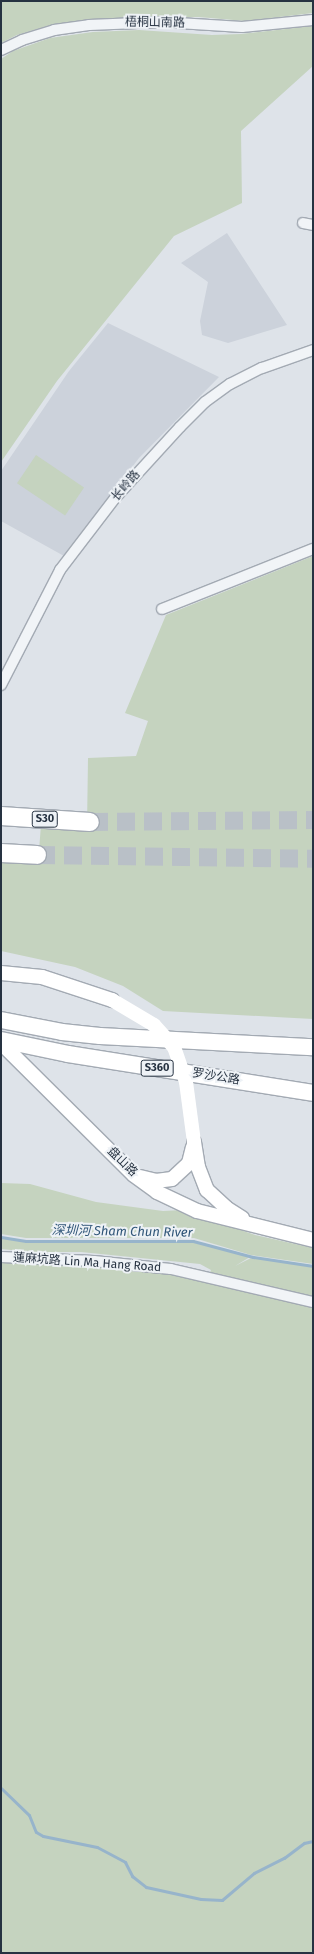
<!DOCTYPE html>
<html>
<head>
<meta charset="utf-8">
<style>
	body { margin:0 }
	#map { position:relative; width:314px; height:1954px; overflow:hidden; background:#dee3e9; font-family:"Fira Sans","Noto Sans SC",sans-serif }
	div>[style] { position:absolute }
	.built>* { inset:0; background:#ccd2db }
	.green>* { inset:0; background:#c5d3bf; transform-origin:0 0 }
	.stream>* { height:3px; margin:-1.5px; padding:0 1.5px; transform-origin:1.5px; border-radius:1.5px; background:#97b4cb }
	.highway-tunnel>* { height:18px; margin-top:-9px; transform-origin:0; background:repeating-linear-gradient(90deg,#b9c0c7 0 18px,transparent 0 27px) }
	.roads { filter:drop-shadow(1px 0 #a3aab3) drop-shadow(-1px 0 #a3aab3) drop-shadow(0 1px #a3aab3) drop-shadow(0 -1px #a3aab3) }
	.street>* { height:10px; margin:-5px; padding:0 5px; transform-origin:5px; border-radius:5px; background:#f1f4f7 }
	.secondary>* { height:14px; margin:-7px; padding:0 7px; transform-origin:7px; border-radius:7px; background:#fff }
	.primary>* { height:16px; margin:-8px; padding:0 8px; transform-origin:8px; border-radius:8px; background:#fff }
	.highway>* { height:18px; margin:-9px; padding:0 9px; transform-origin:9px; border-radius:9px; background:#fff }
	.secondary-bridge>* { height:14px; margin:-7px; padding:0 7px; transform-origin:7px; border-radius:7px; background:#fff }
	span { translate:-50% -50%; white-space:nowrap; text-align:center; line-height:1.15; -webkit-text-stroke:4px #eef2f6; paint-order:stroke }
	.shield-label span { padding:1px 3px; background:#eef2f6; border:1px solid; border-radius:3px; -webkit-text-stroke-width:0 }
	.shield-label { font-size:11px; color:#263241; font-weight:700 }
	.street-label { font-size:12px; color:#263241 }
	.water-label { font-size:13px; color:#2e5477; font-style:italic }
	.frame { position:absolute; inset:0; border:2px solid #263241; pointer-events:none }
</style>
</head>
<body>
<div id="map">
	<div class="built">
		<i style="clip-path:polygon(227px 233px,287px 325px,228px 343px,202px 335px,200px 321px,208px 282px,181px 263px)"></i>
		<i style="clip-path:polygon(108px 323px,219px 377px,139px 458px,64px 556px,1px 521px,1px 471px,69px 371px)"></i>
	</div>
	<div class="green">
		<i style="clip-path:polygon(1px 1px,313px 1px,313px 13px,245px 21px,199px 17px,91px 20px,54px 24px,17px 35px,1px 43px)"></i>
		<i style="clip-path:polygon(313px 26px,313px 66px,241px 131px,242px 203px,174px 236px,57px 381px,1px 462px,1px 59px,13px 51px,50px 38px,93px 32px,139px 30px,212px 35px,241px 34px)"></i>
		<i style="left:36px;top:455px;width:58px;height:34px;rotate:34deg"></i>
		<i style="clip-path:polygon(313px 556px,313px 1019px,163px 1011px,123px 986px,75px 967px,1px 951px,1px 859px,38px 863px,41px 825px,87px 827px,88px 758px,136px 756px,148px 721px,125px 713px,166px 615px)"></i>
		<i style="clip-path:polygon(1px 1183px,30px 1184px,96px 1202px,163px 1211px,183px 1210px,255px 1235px,313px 1248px,313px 1264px,251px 1255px,194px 1238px,26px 1238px,1px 1234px)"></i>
		<i style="clip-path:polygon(1px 1238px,26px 1241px,193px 1241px,250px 1257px,235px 1266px,253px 1257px,313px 1266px,313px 1953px,1px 1953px,1px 1261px,158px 1271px,208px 1277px,211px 1270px,200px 1264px,81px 1252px,32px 1252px,1px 1249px)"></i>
	</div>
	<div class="stream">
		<i style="left:1px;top:1237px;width:25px;rotate:9deg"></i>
		<i style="left:26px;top:1241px;width:167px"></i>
		<i style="left:193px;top:1241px;width:62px;rotate:14.9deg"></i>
		<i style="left:253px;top:1257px;width:61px;rotate:8.5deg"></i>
		<i style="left:1px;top:1788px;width:39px;rotate:44deg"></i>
		<i style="left:29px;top:1815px;width:18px;rotate:68deg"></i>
		<i style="left:36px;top:1832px;width:8px;rotate:30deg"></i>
		<i style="left:43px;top:1836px;width:55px;rotate:11.5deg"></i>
		<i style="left:97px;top:1847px;width:32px;rotate:28deg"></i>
		<i style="left:125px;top:1862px;width:16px;rotate:63deg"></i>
		<i style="left:132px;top:1876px;width:18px;rotate:38deg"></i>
		<i style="left:146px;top:1887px;width:56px;rotate:12.3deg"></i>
		<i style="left:201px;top:1899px;width:21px;rotate:3deg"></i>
		<i style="left:222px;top:1900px;width:42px;rotate:-40.2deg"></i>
		<i style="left:254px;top:1873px;width:34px;rotate:-27deg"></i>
		<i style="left:284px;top:1858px;width:25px;rotate:-37deg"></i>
		<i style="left:304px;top:1843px;width:9px;rotate:-13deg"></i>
	</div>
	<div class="highway-tunnel">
		<i style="left:90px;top:822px;width:223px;rotate:-0.5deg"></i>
		<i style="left:37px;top:855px;width:276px;rotate:0.8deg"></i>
	</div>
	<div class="roads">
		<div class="street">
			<i style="left:1px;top:50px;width:23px;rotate:-25deg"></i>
			<i style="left:22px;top:40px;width:34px;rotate:-17deg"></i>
			<i style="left:54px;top:30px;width:35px;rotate:-8deg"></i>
			<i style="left:89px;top:25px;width:73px;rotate:-2.4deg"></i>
			<i style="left:162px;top:22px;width:80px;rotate:3.6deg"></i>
			<i style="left:242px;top:27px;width:71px;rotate:-5.6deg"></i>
			<i style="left:303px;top:223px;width:10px;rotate:11deg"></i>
			<i style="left:162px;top:609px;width:162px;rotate:-21.7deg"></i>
			<i style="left:1px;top:685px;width:129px;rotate:-62.8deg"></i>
			<i style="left:60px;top:570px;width:91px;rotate:-52.6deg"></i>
			<i style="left:115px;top:498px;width:96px;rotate:-47.5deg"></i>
			<i style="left:180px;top:427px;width:35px;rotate:-45deg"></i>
			<i style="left:205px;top:402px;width:31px;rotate:-36deg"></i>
			<i style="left:230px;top:384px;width:36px;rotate:-27deg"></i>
			<i style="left:262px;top:368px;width:54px;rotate:-19.4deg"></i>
			<i style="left:1px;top:1257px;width:93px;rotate:2.5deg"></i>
			<i style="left:94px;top:1261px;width:77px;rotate:5.9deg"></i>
			<i style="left:171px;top:1269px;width:146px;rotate:13.1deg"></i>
		</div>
		<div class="secondary">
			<i style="left:1px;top:973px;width:41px;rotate:5.6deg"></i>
			<i style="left:42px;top:977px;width:74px;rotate:18.2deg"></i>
			<i style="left:1px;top:1043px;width:187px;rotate:44.8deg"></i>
			<i style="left:134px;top:1175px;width:29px;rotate:36deg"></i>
			<i style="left:157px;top:1192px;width:44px;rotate:25.4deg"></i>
			<i style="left:197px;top:1211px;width:120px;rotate:14deg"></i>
			<i style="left:194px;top:1142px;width:25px;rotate:81deg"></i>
			<i style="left:198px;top:1167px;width:25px;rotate:69deg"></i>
			<i style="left:207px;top:1190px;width:26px;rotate:43deg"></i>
			<i style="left:226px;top:1208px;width:19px;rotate:32deg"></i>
			<i style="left:140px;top:1177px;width:16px;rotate:14deg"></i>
			<i style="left:156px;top:1181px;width:16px;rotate:-7deg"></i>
			<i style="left:172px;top:1179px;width:23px;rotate:-43deg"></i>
			<i style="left:189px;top:1163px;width:16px;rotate:-76deg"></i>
		</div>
		<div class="primary">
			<i style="left:1px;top:1020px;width:62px;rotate:11.1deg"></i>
			<i style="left:62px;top:1032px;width:38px;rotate:6deg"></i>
			<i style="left:100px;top:1036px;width:213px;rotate:3deg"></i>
			<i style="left:1px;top:1040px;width:68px;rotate:11.8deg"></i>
			<i style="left:68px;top:1054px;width:248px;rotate:9deg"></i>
		</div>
		<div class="highway">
			<i style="left:1px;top:816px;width:89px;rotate:3.9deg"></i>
			<i style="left:1px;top:853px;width:36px;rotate:3deg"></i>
		</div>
	</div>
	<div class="secondary-bridge">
		<i style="left:112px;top:1000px;width:49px;rotate:30.8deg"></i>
		<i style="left:154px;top:1025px;width:30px;rotate:48deg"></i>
		<i style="left:174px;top:1047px;width:37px;rotate:71deg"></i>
		<i style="left:186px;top:1082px;width:61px;rotate:82.4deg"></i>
	</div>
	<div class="shield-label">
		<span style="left:45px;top:819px">S30</span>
		<span style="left:157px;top:1068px">S360</span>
	</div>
	<div class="street-label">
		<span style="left:155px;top:23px;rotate:1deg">梧桐山南路</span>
		<span style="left:126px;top:486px;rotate:-49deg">长岭路</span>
		<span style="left:216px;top:1077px;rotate:9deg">罗沙公路</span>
		<span style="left:122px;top:1162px;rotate:44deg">盘山路</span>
		<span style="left:87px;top:1263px;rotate:4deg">蓮麻坑路 Lin Ma Hang Road</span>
	</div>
	<div class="water-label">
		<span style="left:122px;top:1232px;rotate:1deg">深圳河 Sham Chun River</span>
	</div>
	<div class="frame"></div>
</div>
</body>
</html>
